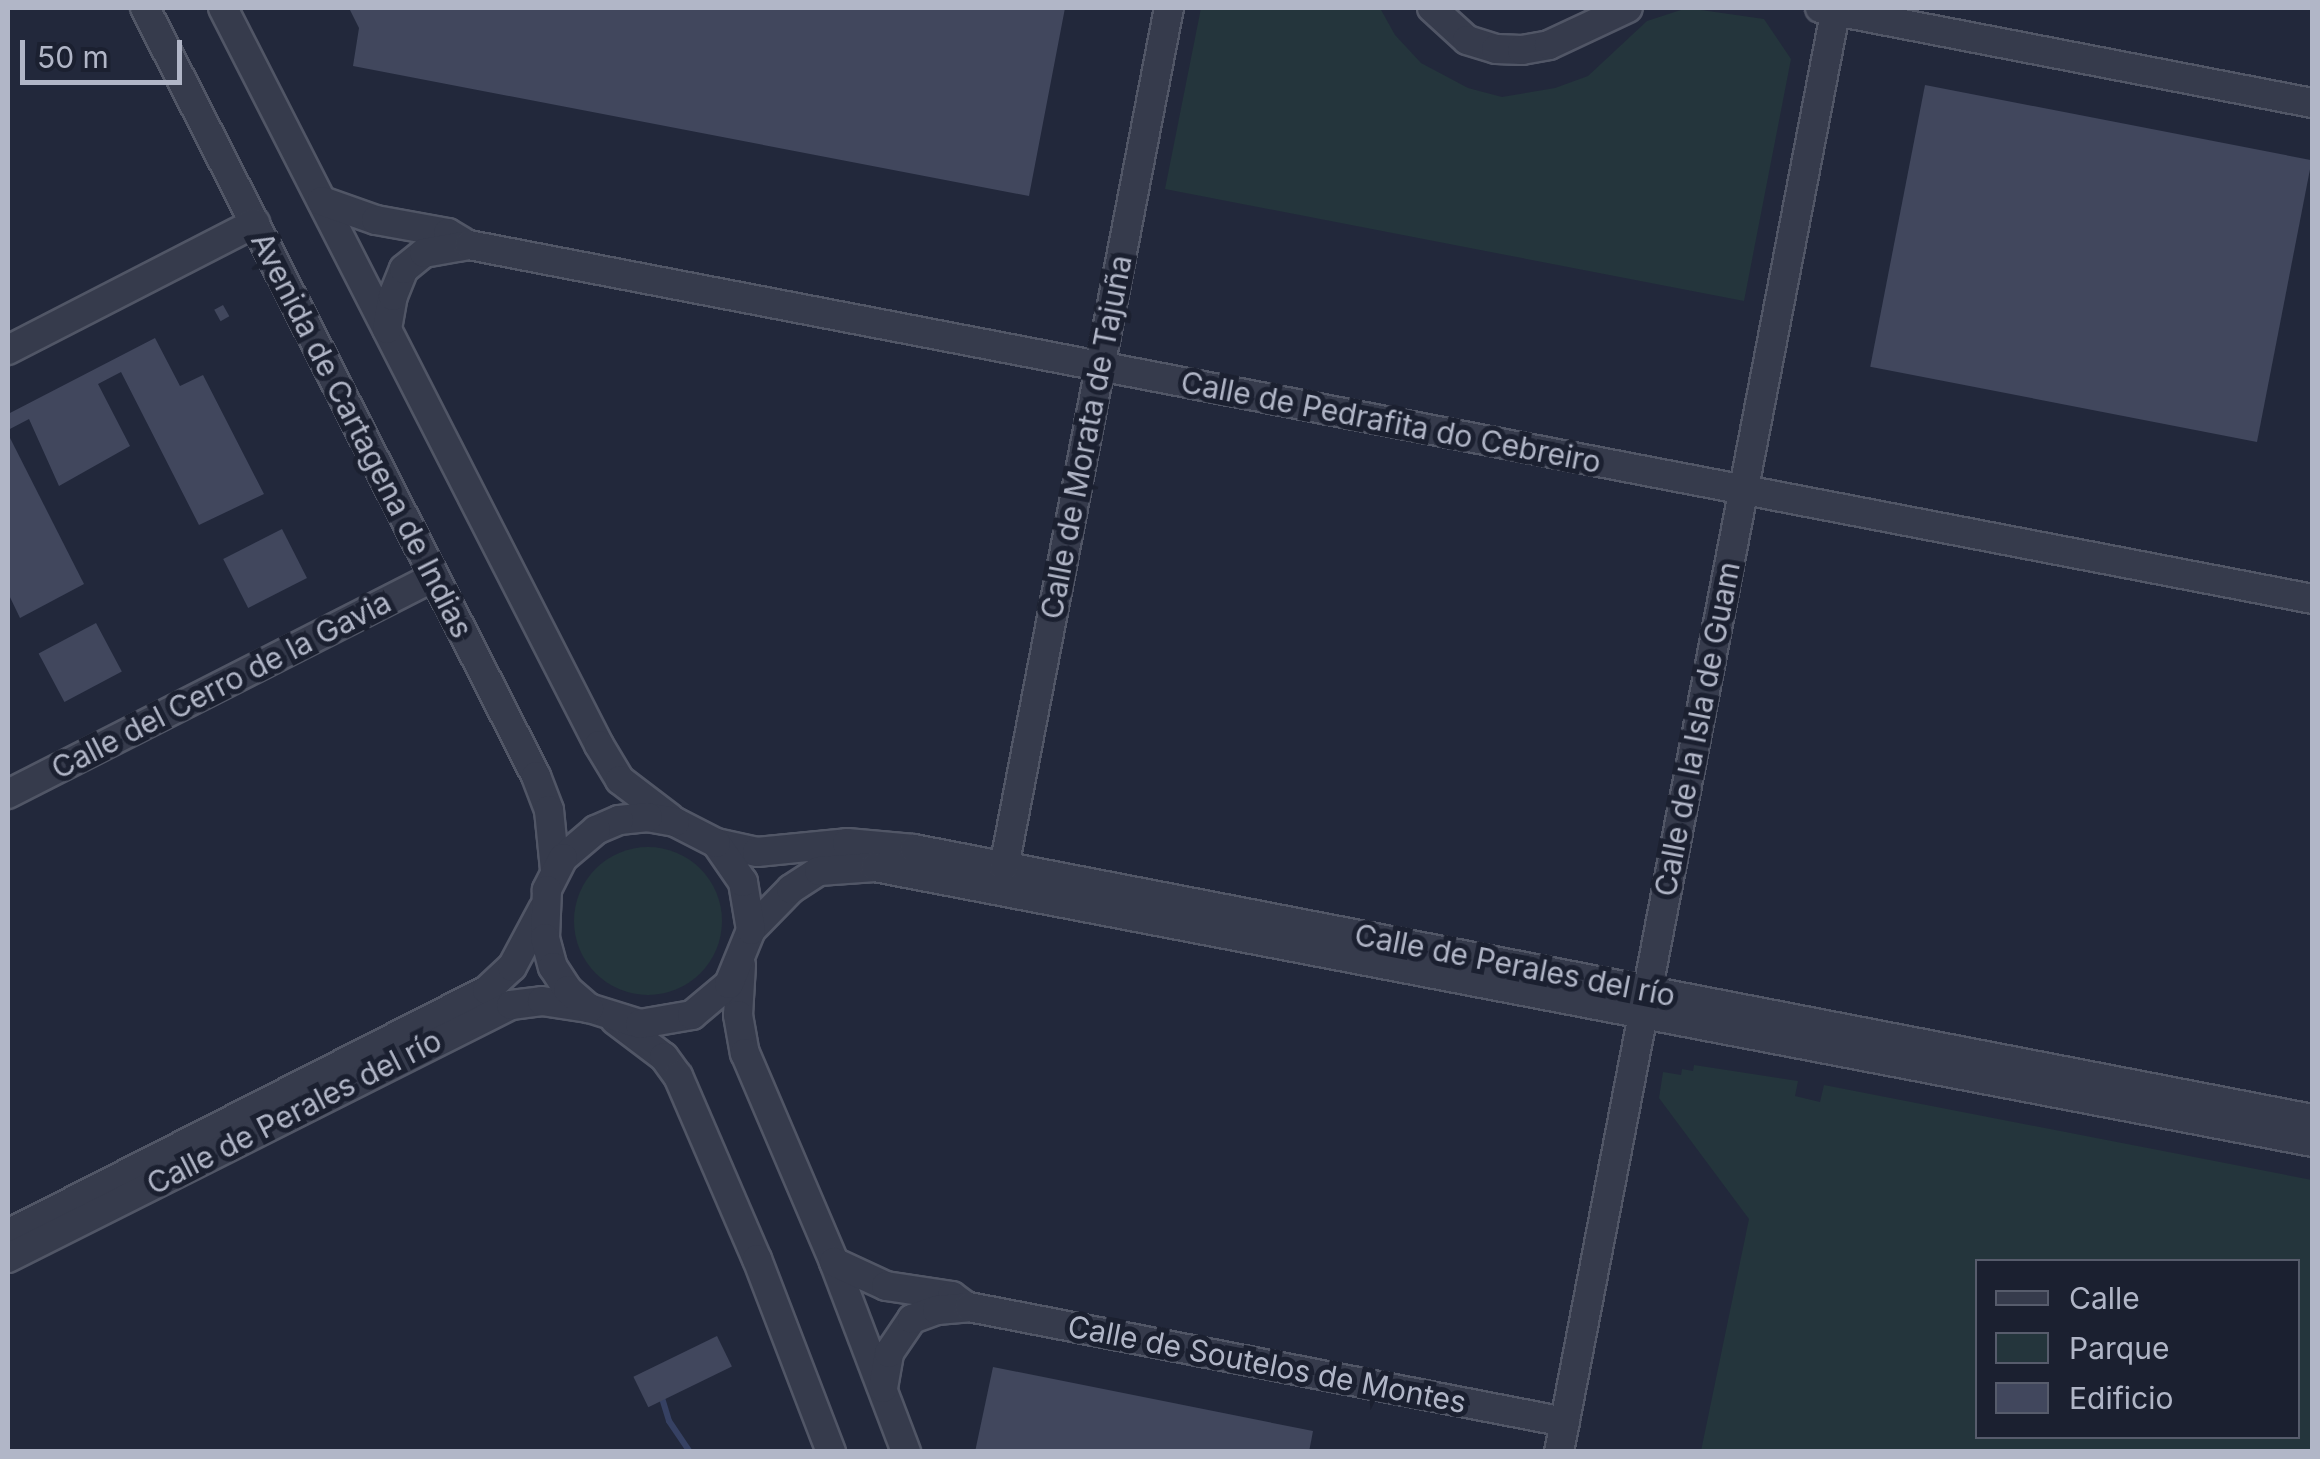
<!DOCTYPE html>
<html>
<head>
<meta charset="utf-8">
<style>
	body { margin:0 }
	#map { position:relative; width:2320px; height:1459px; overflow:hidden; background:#22283b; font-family:Inter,sans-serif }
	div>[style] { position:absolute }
	.green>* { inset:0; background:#24353c }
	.round { border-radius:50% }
	.stream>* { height:6px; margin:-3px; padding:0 3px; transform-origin:3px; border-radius:3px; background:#364163 }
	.building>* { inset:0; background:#41475d; transform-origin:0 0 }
	.roads { filter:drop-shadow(2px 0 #515666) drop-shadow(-2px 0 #515666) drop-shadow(0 2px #515666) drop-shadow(0 -2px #515666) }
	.minor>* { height:28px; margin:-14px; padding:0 14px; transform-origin:14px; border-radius:14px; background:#363b4c }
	span { translate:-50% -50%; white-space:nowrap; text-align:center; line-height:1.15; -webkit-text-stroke:10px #1b2030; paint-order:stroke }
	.street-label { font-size:30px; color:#b1b6c7 }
	.frame { position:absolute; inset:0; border:10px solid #b1b6c7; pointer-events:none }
	.legend { position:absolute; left:1975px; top:1259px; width:325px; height:180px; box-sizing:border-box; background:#1b2030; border:2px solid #575c6c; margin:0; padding:12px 18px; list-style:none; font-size:30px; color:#b1b6c7 }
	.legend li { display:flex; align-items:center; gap:20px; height:50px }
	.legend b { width:50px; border:2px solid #575c6c }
	.scale { position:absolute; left:20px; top:40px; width:162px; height:45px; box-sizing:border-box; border:5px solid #b1b6c7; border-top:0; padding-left:12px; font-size:30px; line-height:35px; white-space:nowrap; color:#b1b6c7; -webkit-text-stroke:8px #1b2030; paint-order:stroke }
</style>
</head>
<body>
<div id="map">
	<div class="green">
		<i style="clip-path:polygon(1201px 8px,1380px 8px,1395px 35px,1421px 63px,1468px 88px,1502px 97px,1555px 88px,1588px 76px,1647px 21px,1687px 8px,1764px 19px,1791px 59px,1744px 301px,1165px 189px)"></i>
		<i class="round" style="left:574px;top:847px;width:148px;height:148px"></i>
		<i style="clip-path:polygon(evenodd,1694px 1065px,1798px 1081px,1795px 1096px,1820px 1102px,1824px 1085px,2312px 1180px,2312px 1451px,1701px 1451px,1749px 1219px,1659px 1098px,1663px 1072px,1681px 1075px,1682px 1069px,1693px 1071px,1694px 1065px,1978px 1262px,2298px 1262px,2298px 1436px,1978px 1436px,1978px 1262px)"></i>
	</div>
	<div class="stream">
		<i style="left:662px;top:1398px;width:24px;rotate:73deg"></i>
		<i style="left:669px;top:1421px;width:37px;rotate:56deg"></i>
	</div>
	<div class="building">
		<i style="clip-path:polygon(349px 8px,1065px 8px,1029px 196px,353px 66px,359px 28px)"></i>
		<i style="left:1925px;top:85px;width:394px;height:287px;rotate:11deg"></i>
		<i style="left:223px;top:305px;width:13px;height:10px;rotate:61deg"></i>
		<i style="clip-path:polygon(155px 338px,180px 386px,203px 375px,264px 494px,199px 525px,121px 372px,98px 384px,130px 446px,59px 486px,29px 419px,8px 430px,8px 414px)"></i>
		<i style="clip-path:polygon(8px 434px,84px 584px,20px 618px,8px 593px)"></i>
		<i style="left:282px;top:529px;width:55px;height:66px;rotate:63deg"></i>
		<i style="left:96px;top:623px;width:55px;height:65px;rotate:62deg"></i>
		<i style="left:717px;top:1336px;width:34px;height:93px;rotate:64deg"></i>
		<i style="clip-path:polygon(993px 1367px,1313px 1431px,1309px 1452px,975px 1452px)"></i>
	</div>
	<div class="roads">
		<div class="minor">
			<i style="left:145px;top:8px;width:862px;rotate:63.02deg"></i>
			<i style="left:536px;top:776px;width:36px;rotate:69deg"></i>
			<i style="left:549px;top:810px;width:60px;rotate:84.3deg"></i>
			<i style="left:223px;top:8px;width:827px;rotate:62.97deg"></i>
			<i style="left:599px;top:745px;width:41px;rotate:59deg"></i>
			<i style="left:620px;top:780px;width:63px;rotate:37.2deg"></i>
			<i style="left:1432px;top:8px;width:47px;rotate:42.4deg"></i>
			<i style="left:1467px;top:40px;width:30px;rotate:17deg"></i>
			<i style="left:1496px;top:49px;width:26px;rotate:2deg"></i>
			<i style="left:1522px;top:50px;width:27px;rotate:-10deg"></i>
			<i style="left:1549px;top:45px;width:87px;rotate:-25.1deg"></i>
			<i style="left:1820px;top:8px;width:501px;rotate:10.93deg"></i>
			<i style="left:322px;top:201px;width:57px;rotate:19.4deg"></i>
			<i style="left:376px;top:220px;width:73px;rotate:10.2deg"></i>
			<i style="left:448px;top:233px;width:17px;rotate:31deg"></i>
			<i style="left:387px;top:329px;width:34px;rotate:-80deg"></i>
			<i style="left:393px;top:296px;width:29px;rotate:-68deg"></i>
			<i style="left:404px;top:269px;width:26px;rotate:-39deg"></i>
			<i style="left:424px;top:253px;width:46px;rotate:-10.1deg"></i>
			<i style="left:469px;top:245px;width:1877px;rotate:10.87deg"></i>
			<i style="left:8px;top:350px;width:278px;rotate:-27.2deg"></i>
			<i style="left:8px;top:794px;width:478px;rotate:-27deg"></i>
			<i style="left:716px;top:843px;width:42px;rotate:12.4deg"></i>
			<i style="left:757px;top:852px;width:90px;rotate:-5.7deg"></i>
			<i style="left:847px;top:843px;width:67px;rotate:5.1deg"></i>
			<i style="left:914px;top:849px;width:1424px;rotate:10.93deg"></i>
			<i style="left:1004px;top:867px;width:875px;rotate:-79.13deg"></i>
			<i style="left:751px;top:930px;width:57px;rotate:-45.7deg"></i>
			<i style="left:791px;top:889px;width:33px;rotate:-33deg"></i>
			<i style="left:819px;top:871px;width:56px;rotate:-4.1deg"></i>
			<i style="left:875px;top:867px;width:1463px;rotate:10.83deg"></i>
			<i style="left:741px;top:965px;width:50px;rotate:93.4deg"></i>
			<i style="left:738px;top:1015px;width:39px;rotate:80deg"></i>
			<i style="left:745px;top:1053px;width:227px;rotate:66.9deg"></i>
			<i style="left:834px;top:1262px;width:203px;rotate:69.2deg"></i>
			<i style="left:615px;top:1020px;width:61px;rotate:37.1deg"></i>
			<i style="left:664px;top:1057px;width:24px;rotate:54deg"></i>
			<i style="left:678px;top:1076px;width:199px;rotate:66.7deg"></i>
			<i style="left:757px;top:1259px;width:207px;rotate:69deg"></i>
			<i style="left:8px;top:1234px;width:538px;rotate:-26.99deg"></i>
			<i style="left:487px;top:990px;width:34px;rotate:-43deg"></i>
			<i style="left:512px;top:967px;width:66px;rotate:-61.9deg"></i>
			<i style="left:8px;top:1258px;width:563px;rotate:-26.7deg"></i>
			<i style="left:511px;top:1005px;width:31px;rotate:-7deg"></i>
			<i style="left:542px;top:1001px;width:48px;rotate:8.5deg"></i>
			<i style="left:589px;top:1008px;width:53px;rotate:17.4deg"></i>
			<i style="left:640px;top:1024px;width:53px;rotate:-9.8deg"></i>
			<i style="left:692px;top:1015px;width:48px;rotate:-40deg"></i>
			<i style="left:729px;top:984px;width:58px;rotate:-67.8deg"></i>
			<i style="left:751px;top:930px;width:49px;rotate:-99.5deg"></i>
			<i style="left:743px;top:882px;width:47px;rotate:-124.7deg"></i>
			<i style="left:716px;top:843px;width:46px;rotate:-152.9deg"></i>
			<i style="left:675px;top:822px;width:27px;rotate:-170deg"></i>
			<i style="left:648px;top:817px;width:29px;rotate:174deg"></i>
			<i style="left:619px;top:820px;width:25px;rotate:157deg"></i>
			<i style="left:596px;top:830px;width:43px;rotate:139.7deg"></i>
			<i style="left:563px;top:858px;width:36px;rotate:117deg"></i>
			<i style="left:547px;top:890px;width:48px;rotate:92.4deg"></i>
			<i style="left:545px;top:938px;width:30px;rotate:75deg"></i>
			<i style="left:553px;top:967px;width:27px;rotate:57deg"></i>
			<i style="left:568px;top:990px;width:28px;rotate:41deg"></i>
			<i style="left:834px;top:1262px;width:57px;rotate:24.8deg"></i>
			<i style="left:886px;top:1286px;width:67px;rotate:8.6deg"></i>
			<i style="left:952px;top:1296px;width:14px;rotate:36deg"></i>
			<i style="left:883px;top:1388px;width:36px;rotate:-80deg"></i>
			<i style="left:889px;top:1353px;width:41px;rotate:-55.9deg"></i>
			<i style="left:912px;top:1319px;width:27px;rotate:-20deg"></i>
			<i style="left:937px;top:1310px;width:32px;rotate:-5deg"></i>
			<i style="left:969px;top:1307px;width:607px;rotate:10.92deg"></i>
			<i style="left:1559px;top:1452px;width:1470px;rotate:-79.14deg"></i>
		</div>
	</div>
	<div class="street-label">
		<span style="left:1391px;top:422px;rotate:11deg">Calle de Pedrafita do Cebreiro</span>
		<span style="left:362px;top:435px;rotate:63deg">Avenida de Cartagena de Indias</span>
		<span style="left:1086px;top:437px;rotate:-79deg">Calle de Morata de Tajuña</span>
		<span style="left:221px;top:685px;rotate:-27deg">Calle del Cerro de la Gavia</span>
		<span style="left:1697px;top:729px;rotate:-79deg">Calle de la Isla de Guam</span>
		<span style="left:1515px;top:965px;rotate:11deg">Calle de Perales del río</span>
		<span style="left:294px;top:1112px;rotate:-27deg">Calle de Perales del río</span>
		<span style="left:1267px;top:1364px;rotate:11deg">Calle de Soutelos de Montes</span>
	</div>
	<div class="frame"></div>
	<ul class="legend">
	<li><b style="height:12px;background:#363b4c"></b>Calle</li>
	<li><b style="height:28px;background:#24353c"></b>Parque</li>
	<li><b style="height:28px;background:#41475d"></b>Edificio</li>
	</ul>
	<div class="scale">50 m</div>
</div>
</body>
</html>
